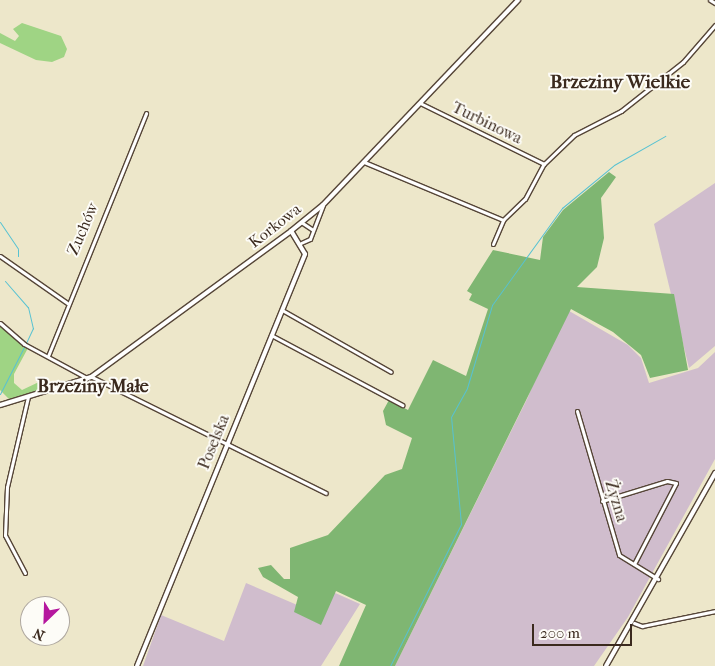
<!DOCTYPE html>
<html>
<head>
<meta charset="utf-8">
<style>
	body { margin:0 }
	#map { position:relative; width:715px; height:666px; overflow:hidden; background:#ede7ca; font-family:"IM FELL French Canon",serif }
	div>[style] { position:absolute }
	.industrial>* { inset:0; background:#d0bdcd }
	.green>* { inset:0; background:#9fd484 }
	.forest>* { inset:0; background:#7fb672 }
	.stream>* { height:1px; margin:-0.5px; padding:0 0.5px; transform-origin:0.5px; border-radius:0.5px; background:#57c2d2 }
	.roads { filter:drop-shadow(1px 0 #564638) drop-shadow(-1px 0 #564638) drop-shadow(0 1px #564638) drop-shadow(0 -1px #564638) }
	.minor>* { height:3px; margin:-1.5px; padding:0 1.5px; transform-origin:1.5px; border-radius:1.5px; background:#fff }
	.tertiary>* { height:4px; margin:-2px; padding:0 2px; transform-origin:2px; border-radius:2px; background:#fff }
	span { translate:-50% -50%; white-space:nowrap; text-align:center; line-height:1.15; -webkit-text-stroke:4px #fdfcf7; paint-order:stroke }
	.street-label { font-size:16px; color:#3b2a1e }
	.neighbourhood-label { font-size:18px; color:#3b2a1e; font-weight:700 }
	.quarter-label { font-size:19px; color:#3b2a1e; font-weight:700 }
	.north { position:absolute; left:20px; top:596px; width:50px; height:50px; box-sizing:border-box; background:#fdfcf7; border:1px solid #afa8a0; border-radius:50%; rotate:204deg; font-size:14px; font-weight:700; line-height:20px; text-align:center; color:#3b2a1e }
	.north::after { content:''; display:block; margin:auto; width:18px; height:22px; background:#b5179e; clip-path:polygon(50% 0,100% 100%,50% 72%,0 100%) }
	.scale { position:absolute; left:532px; top:624px; width:100px; height:22px; box-sizing:border-box; border:2px solid #3b2a1e; border-top:0; padding-left:6px; font-size:15px; line-height:18px; white-space:nowrap; color:#3b2a1e; -webkit-text-stroke:4px #fdfcf7; paint-order:stroke }
</style>
</head>
<body>
<div id="map">
	<div class="industrial">
		<i style="clip-path:polygon(715px 183px,715px 346px,689px 368px,654px 224px)"></i>
		<i style="clip-path:polygon(564px 308px,628px 345px,641px 358px,649px 383px,698px 368px,715px 352px,715px 459px,628px 617px,594px 666px,395px 666px,528px 397px)"></i>
		<i style="clip-path:polygon(246px 583px,323px 616px,333px 592px,360px 604px,321px 666px,143px 666px,161px 615px,224px 641px)"></i>
	</div>
	<div class="green">
		<i style="clip-path:polygon(22px 23px,61px 36px,67px 49px,64px 57px,52px 62px,36px 60px,0 43px,0 33px,15px 41px,19px 36px,13px 29px)"></i>
		<i style="clip-path:polygon(0 323px,28px 348px,14px 374px,14px 383px,22px 390px,41px 381px,54px 386px,9px 399px,0 390px)"></i>
	</div>
	<div class="forest">
		<i style="clip-path:polygon(609px 172px,616px 177px,601px 198px,604px 238px,597px 267px,577px 287px,674px 294px,688px 370px,650px 378px,641px 355px,613px 332px,571px 309px,395px 666px,339px 666px,366px 605px,336px 591px,321px 625px,294px 612px,298px 597px,263px 577px,258px 568px,271px 565px,284px 579px,290px 579px,290px 548px,328px 535px,385px 475px,402px 469px,412px 438px,386px 425px,383px 411px,389px 400px,408px 410px,433px 360px,466px 376px,488px 309px,469px 300px,472px 294px,467px 291px,493px 250px,540px 260px,543px 237px,563px 210px)"></i>
	</div>
	<div class="stream">
		<i style="left:0;top:222px;width:32px;rotate:56deg"></i>
		<i style="left:18px;top:249px;width:7px;rotate:90deg"></i>
		<i style="left:5px;top:281px;width:35px;rotate:49deg"></i>
		<i style="left:28px;top:307px;width:22px;rotate:77deg"></i>
		<i style="left:33px;top:328px;width:17px;rotate:115deg"></i>
		<i style="left:0;top:394px;width:53px;rotate:-62.9deg"></i>
		<i style="left:390px;top:666px;width:159px;rotate:-63.4deg"></i>
		<i style="left:461px;top:524px;width:107px;rotate:-95.3deg"></i>
		<i style="left:451px;top:417px;width:33px;rotate:-61deg"></i>
		<i style="left:467px;top:388px;width:87px;rotate:-73.2deg"></i>
		<i style="left:492px;top:305px;width:120px;rotate:-54.2deg"></i>
		<i style="left:562px;top:208px;width:67px;rotate:-39.6deg"></i>
		<i style="left:614px;top:165px;width:59px;rotate:-29.6deg"></i>
	</div>
	<div class="roads">
		<div class="minor">
			<i style="left:710px;top:0;width:6px;rotate:31deg"></i>
			<i style="left:420px;top:103px;width:138px;rotate:26.2deg"></i>
			<i style="left:364px;top:162px;width:151px;rotate:22.6deg"></i>
			<i style="left:301px;top:222px;width:14px;rotate:34deg"></i>
			<i style="left:301px;top:243px;width:10px;rotate:-24deg"></i>
			<i style="left:310px;top:239px;width:36px;rotate:-69deg"></i>
			<i style="left:493px;top:244px;width:26px;rotate:-67deg"></i>
			<i style="left:503px;top:220px;width:30px;rotate:-44deg"></i>
			<i style="left:525px;top:199px;width:40px;rotate:-62deg"></i>
			<i style="left:544px;top:164px;width:42px;rotate:-44deg"></i>
			<i style="left:574px;top:135px;width:53px;rotate:-27.1deg"></i>
			<i style="left:621px;top:111px;width:79px;rotate:-38.3deg"></i>
			<i style="left:683px;top:62px;width:49px;rotate:-49.1deg"></i>
			<i style="left:0;top:256px;width:82px;rotate:35deg"></i>
			<i style="left:282px;top:310px;width:125px;rotate:29.6deg"></i>
			<i style="left:0;top:323px;width:32px;rotate:41deg"></i>
			<i style="left:24px;top:344px;width:72px;rotate:28.4deg"></i>
			<i style="left:271px;top:335px;width:149px;rotate:28.1deg"></i>
			<i style="left:48px;top:356px;width:262px;rotate:-68deg"></i>
			<i style="left:92px;top:377px;width:261px;rotate:26.4deg"></i>
			<i style="left:577px;top:411px;width:150px;rotate:73.7deg"></i>
			<i style="left:619px;top:555px;width:46px;rotate:31.6deg"></i>
			<i style="left:602px;top:501px;width:68px;rotate:-17.1deg"></i>
			<i style="left:667px;top:481px;width:9px;rotate:13deg"></i>
			<i style="left:676px;top:483px;width:91px;rotate:117.4deg"></i>
			<i style="left:25px;top:573px;width:43px;rotate:-117.8deg"></i>
			<i style="left:5px;top:535px;width:48px;rotate:-87.6deg"></i>
			<i style="left:7px;top:487px;width:92px;rotate:-76.9deg"></i>
			<i style="left:634px;top:623px;width:9px;rotate:21deg"></i>
			<i style="left:642px;top:626px;width:75px;rotate:-11.6deg"></i>
		</div>
		<div class="tertiary">
			<i style="left:0;top:405px;width:95px;rotate:-17.1deg"></i>
			<i style="left:91px;top:377px;width:248px;rotate:-36.1deg"></i>
			<i style="left:291px;top:231px;width:41px;rotate:-39.1deg"></i>
			<i style="left:323px;top:205px;width:283px;rotate:-46.4deg"></i>
			<i style="left:137px;top:666px;width:445px;rotate:-67.8deg"></i>
			<i style="left:305px;top:254px;width:27px;rotate:-121deg"></i>
			<i style="left:606px;top:666px;width:222px;rotate:-60.5deg"></i>
		</div>
	</div>
	<div class="street-label">
		<span style="left:487px;top:123px;rotate:26deg">Turbinowa</span>
		<span style="left:275px;top:226px;rotate:-38deg">Korkowa</span>
		<span style="left:83px;top:229px;rotate:-67deg">Zuchów</span>
		<span style="left:214px;top:442px;rotate:-68deg">Poselska</span>
		<span style="left:616px;top:501px;rotate:73deg">Żyzna</span>
	</div>
	<div class="neighbourhood-label">
		<span style="left:93px;top:387px">Brzeziny Małe</span>
	</div>
	<div class="quarter-label">
		<span style="left:620px;top:83px">Brzeziny Wielkie</span>
	</div>
	<div class="north">N</div>
	<div class="scale">200 m</div>
</div>
</body>
</html>
